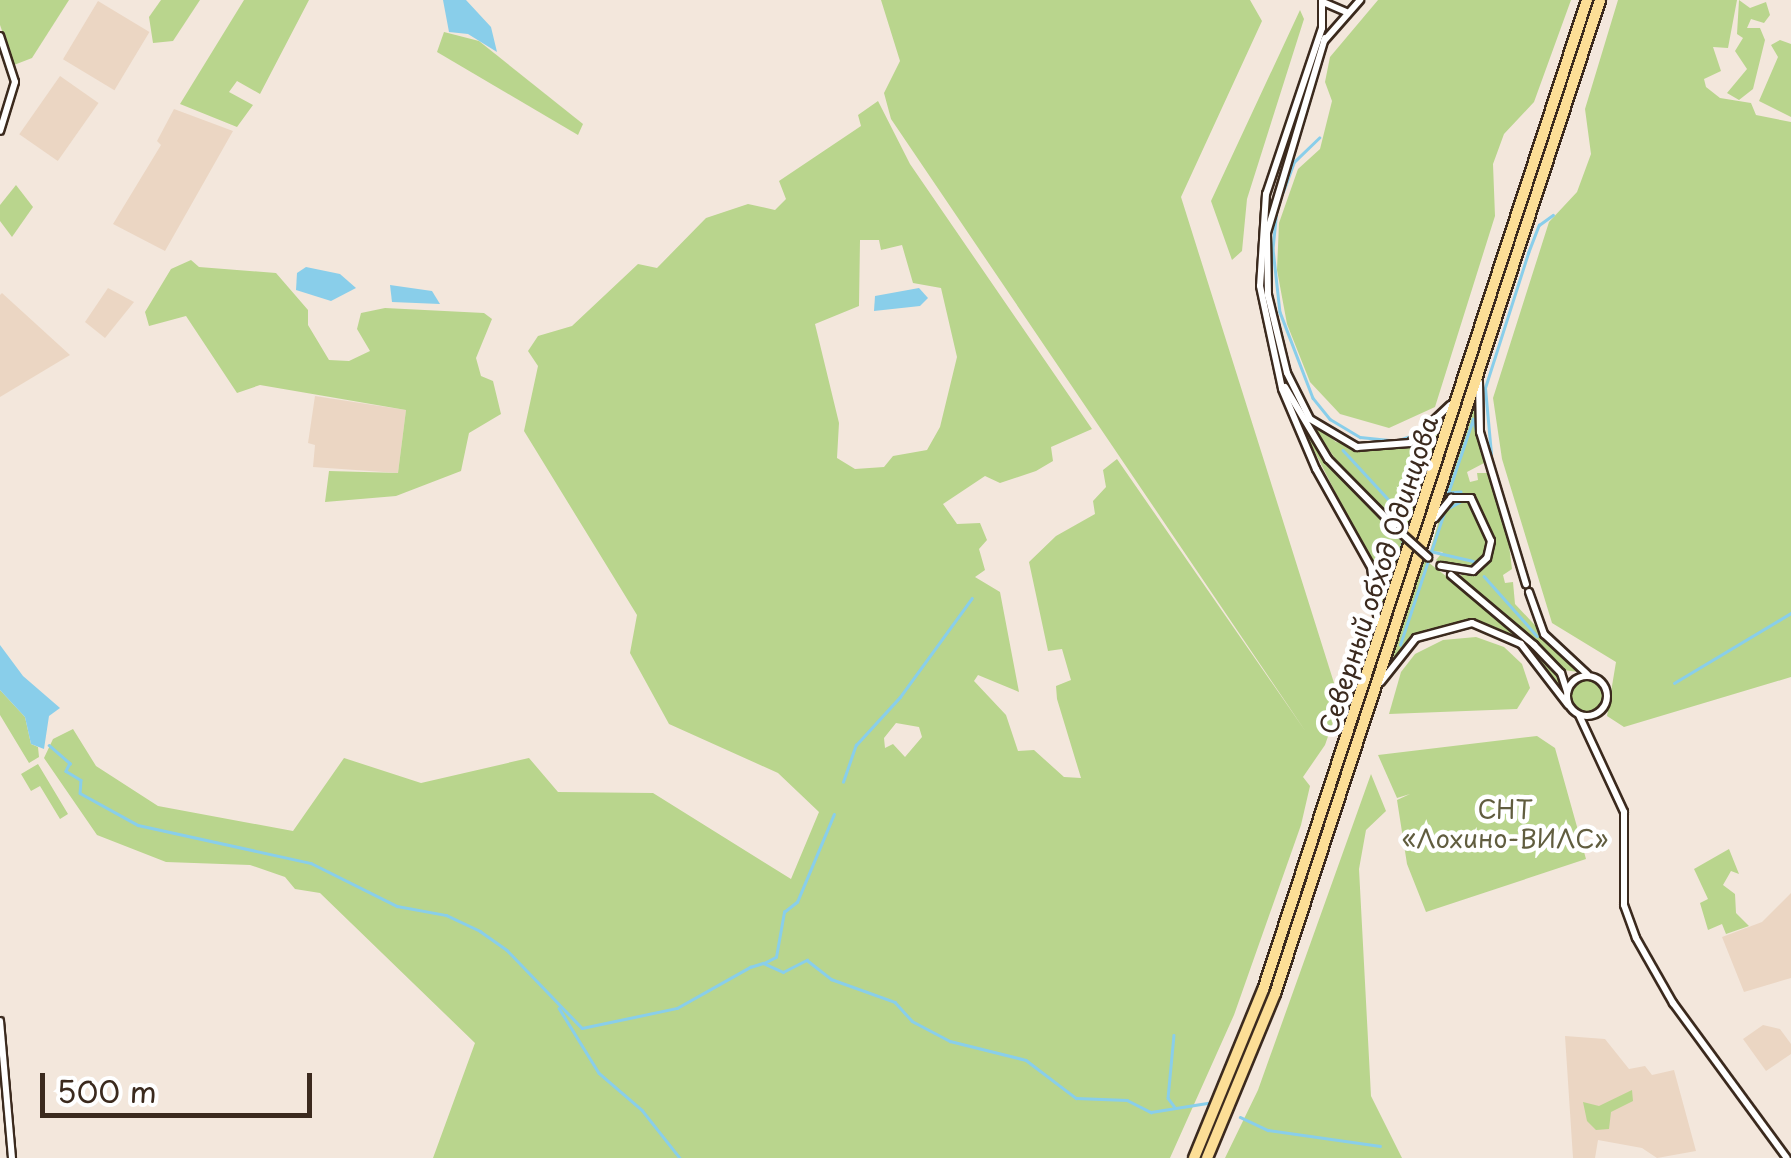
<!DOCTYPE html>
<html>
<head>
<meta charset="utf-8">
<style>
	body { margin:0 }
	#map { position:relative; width:1791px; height:1158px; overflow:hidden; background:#f3e7dc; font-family:"Playpen Sans",sans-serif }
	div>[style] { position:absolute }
	.built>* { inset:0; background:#ebd6c3; transform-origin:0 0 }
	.green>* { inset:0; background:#b9d58d }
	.round { border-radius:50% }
	.water>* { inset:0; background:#89ceea }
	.stream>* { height:2.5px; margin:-1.25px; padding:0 1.25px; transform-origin:1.25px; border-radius:1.25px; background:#89ceea }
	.roads { filter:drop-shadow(2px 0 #3b2a1e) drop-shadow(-2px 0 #3b2a1e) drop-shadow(0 2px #3b2a1e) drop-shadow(0 -2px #3b2a1e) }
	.secondary>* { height:6px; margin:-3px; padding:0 3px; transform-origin:3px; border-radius:3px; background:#fff }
	.secondary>.ring { margin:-3px; padding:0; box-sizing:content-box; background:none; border:6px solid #fff; border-radius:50% }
	.highway>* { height:10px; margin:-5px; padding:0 5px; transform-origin:5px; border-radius:5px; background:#fcde96 }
	.bridges { filter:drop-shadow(2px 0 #3b2a1e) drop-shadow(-2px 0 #3b2a1e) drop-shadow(0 2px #3b2a1e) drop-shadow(0 -2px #3b2a1e) }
	.secondary-bridge>* { height:6px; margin:-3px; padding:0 3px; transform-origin:3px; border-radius:3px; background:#fff }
	span { translate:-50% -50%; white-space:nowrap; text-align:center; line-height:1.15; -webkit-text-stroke:9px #fff; paint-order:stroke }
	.street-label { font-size:25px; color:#3b2a1e }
	.park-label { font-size:25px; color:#615d3f }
	.scale { position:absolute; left:40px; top:1073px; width:272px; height:45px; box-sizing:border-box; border:5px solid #3b2a1e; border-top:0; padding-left:12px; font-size:30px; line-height:35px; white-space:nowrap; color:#3b2a1e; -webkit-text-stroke:8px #fff; paint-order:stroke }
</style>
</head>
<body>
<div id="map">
	<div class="built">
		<i style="left:98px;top:1px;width:60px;height:68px;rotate:31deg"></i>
		<i style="left:60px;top:76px;width:47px;height:71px;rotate:35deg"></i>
		<i style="clip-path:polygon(174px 109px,233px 131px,165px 251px,113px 224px,161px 145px,157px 141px)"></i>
		<i style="clip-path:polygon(108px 288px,134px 302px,105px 338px,85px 322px)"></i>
		<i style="clip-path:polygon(2px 293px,70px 355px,0 397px,0 295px)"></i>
		<i style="clip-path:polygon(315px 396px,406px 410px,398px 473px,313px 467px,315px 445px,308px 443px)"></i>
		<i style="clip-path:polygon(1791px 893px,1791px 978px,1744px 992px,1722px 937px,1762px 922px)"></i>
		<i style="clip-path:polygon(1763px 1025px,1780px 1029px,1791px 1044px,1791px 1054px,1766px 1071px,1743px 1039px)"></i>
		<i style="clip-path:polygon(1565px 1036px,1605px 1039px,1629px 1069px,1645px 1066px,1652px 1075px,1674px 1070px,1696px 1151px,1657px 1158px,1642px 1148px,1598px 1140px,1595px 1158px,1573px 1158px)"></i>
	</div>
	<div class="green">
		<i style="clip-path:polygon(0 0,69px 0,32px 58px,14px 65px,0 25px)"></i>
		<i style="clip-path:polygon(161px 0,200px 0,173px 41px,153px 43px,149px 17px)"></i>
		<i style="clip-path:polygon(244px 0,309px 0,260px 94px,237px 81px,229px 92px,253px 105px,237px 127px,180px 104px)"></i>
		<i style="clip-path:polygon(evenodd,881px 0,1250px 0,1262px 21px,1181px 197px,1340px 702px,1325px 745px,1303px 777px,1310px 786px,1301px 825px,1234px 1015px,1170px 1158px,433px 1158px,475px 1043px,320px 893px,295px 889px,285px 877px,250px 865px,166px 862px,97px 835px,44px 758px,53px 739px,73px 729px,96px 766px,158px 806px,293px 831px,344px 758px,421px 783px,529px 758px,558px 792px,653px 793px,791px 879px,819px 812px,778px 773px,669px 724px,630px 653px,637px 615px,524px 431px,538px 366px,528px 351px,538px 336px,572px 326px,638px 264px,657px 268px,706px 218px,748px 204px,775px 210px,786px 199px,779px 181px,861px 126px,858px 115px,878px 101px,910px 164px,1092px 429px,1051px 447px,1053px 461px,1036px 471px,1000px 483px,985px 476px,943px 504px,957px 524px,980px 523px,987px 540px,979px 549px,985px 570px,975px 577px,1000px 592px,1019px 692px,978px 675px,974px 681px,1006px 715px,1018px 751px,1034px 750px,1064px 777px,1081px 778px,1057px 699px,1056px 686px,1071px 680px,1062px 649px,1048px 651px,1029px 562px,1056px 536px,1095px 514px,1093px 501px,1106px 487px,1103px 470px,1117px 459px,1306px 732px,891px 119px,884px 93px,900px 61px,881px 0,860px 240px,879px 240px,881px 250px,902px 245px,913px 283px,941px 288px,957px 357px,940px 427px,927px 450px,893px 456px,884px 467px,855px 469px,837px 458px,839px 423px,815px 324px,859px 306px,860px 240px,881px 0,896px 723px,919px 727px,922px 737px,905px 757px,893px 744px,885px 748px,884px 738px,896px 723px)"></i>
		<i style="clip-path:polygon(1378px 0,1571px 0,1534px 102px,1504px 134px,1493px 164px,1495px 216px,1435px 407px,1389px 428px,1340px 414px,1310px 382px,1287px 324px,1277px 270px,1279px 223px,1298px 169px,1320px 149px,1332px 101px,1325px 82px,1330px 57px)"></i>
		<i style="clip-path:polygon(1618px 0,1737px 0,1728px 48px,1713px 47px,1721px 71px,1704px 79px,1706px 87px,1720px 98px,1751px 103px,1756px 115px,1791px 122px,1791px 677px,1624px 727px,1607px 716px,1616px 662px,1552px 623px,1502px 459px,1493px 398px,1549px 222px,1577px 192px,1591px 154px,1585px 109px)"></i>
		<i style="clip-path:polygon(1739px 0,1750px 8px,1766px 2px,1770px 15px,1764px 23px,1751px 19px,1747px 28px,1760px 28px,1765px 40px,1753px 89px,1739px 100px,1727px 93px,1747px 69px,1735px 51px,1743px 38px,1737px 34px)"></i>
		<i style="clip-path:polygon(1300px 10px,1304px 19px,1247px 199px,1242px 251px,1232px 260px,1211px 201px)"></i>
		<i style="clip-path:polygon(444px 32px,479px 41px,583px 124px,578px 135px,437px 52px)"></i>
		<i style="clip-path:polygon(1780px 40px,1791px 44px,1791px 117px,1759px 101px,1778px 57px,1771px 45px)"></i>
		<i style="clip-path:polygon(16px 185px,33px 207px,12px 237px,0 221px,0 205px)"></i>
		<i style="clip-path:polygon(191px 260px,199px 267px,276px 273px,308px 310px,308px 325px,329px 360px,349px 361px,370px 351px,357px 329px,361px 313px,385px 308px,484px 313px,492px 319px,476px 358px,481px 376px,493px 381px,501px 414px,469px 433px,461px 471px,396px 496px,325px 502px,329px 471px,398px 473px,406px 410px,260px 385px,237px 393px,186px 316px,149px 326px,145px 312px,171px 269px)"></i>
		<i style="clip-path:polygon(1475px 402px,1486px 462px,1467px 472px,1470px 482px,1478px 480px,1477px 473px,1489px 473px,1509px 545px,1512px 569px,1503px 575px,1505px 583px,1513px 582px,1515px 604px,1579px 672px,1563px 670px,1457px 577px,1485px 566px,1494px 545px,1475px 498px,1460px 494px,1442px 501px)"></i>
		<i style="clip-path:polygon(1449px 411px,1409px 529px,1404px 518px,1397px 525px,1347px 476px,1306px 416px,1336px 442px,1385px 450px,1420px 439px)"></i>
		<i style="clip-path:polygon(1300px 423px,1342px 480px,1393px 529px,1390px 535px,1404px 541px,1383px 608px,1373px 566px)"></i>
		<i style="clip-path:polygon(1457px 498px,1471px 501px,1489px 539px,1484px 560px,1468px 570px,1446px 568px,1436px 560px,1443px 552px,1430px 551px,1442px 510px)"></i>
		<i style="clip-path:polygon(1424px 559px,1509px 625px,1561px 677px,1563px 689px,1518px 639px,1483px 623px,1427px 629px,1392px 659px)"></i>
		<i style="clip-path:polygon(1476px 637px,1504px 647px,1522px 664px,1530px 688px,1517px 709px,1389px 714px,1401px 672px,1415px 654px,1443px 640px)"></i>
		<i class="round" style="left:1571px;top:680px;width:32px;height:32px"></i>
		<i style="clip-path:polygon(0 690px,25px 717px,31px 744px,38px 747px,39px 757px,29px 763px,0 715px)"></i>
		<i style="clip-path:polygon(1537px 736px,1555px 748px,1586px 859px,1426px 912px,1407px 864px,1397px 800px,1410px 794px,1397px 798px,1378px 755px)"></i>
		<i style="clip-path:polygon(38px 764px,68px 814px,60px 819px,40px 786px,31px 791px,21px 774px)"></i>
		<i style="clip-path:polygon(1371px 774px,1386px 811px,1366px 830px,1359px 869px,1371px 1096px,1402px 1158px,1225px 1158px,1258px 1090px)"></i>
		<i style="clip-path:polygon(1729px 849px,1739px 874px,1731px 871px,1723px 885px,1735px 894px,1736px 913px,1749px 926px,1726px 934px,1722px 924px,1708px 930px,1700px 903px,1708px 899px,1694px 869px)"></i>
		<i style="clip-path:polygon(1632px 1090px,1633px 1101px,1611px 1112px,1609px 1129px,1596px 1130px,1587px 1121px,1583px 1102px,1599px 1106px)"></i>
	</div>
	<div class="water">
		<i style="clip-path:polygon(443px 0,466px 0,491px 27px,497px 52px,468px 34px,449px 32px)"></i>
		<i style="clip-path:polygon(306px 267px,340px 274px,356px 288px,331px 301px,296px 290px,297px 273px)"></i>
		<i style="clip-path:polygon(390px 285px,432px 291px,440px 304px,392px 302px)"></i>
		<i style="clip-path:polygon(919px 288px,928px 298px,920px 306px,874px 311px,875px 296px)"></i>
		<i style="clip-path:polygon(0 645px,23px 676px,60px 708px,49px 716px,44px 749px,31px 744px,25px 717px,0 690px)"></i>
	</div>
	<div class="stream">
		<i style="left:1283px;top:192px;width:32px;rotate:-70deg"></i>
		<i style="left:1294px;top:162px;width:35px;rotate:-44deg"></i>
		<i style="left:1277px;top:209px;width:40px;rotate:95.7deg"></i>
		<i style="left:1273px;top:249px;width:63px;rotate:83.7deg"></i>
		<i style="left:1280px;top:312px;width:92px;rotate:69deg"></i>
		<i style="left:1313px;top:398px;width:27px;rotate:51deg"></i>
		<i style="left:1330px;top:419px;width:35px;rotate:31deg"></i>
		<i style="left:1360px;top:437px;width:36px;rotate:6deg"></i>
		<i style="left:1396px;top:441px;width:21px;rotate:-19deg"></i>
		<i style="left:1343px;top:450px;width:84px;rotate:47.4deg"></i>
		<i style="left:1491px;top:454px;width:66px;rotate:-95.2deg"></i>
		<i style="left:1485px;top:388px;width:142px;rotate:-72.3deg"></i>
		<i style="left:1528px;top:253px;width:30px;rotate:-69deg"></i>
		<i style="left:1539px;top:225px;width:17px;rotate:-36deg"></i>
		<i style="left:1461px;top:492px;width:13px;rotate:176deg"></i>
		<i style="left:1448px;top:493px;width:78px;rotate:-71.3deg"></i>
		<i style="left:1473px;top:419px;width:37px;rotate:74deg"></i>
		<i style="left:1430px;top:551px;width:44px;rotate:13.1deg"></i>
		<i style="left:1484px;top:576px;width:80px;rotate:48.5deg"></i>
		<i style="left:1382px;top:583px;width:7px;rotate:-8deg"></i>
		<i style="left:1389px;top:582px;width:162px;rotate:-71.2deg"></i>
		<i style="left:1400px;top:645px;width:142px;rotate:-71.6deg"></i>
		<i style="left:1445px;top:510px;width:18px;rotate:-29deg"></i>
		<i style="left:1674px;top:683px;width:136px;rotate:-30.9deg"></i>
		<i style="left:49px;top:745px;width:28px;rotate:41deg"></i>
		<i style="left:70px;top:763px;width:9px;rotate:117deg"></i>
		<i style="left:66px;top:771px;width:17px;rotate:31deg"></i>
		<i style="left:81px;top:780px;width:13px;rotate:94deg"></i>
		<i style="left:80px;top:793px;width:66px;rotate:28.9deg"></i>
		<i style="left:138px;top:825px;width:177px;rotate:12.4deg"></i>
		<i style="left:311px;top:863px;width:96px;rotate:26.6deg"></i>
		<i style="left:397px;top:906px;width:50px;rotate:10.4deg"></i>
		<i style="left:446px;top:915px;width:38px;rotate:25deg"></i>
		<i style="left:480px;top:931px;width:33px;rotate:35deg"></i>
		<i style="left:507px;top:950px;width:108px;rotate:46.1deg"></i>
		<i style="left:582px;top:1028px;width:97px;rotate:-11.9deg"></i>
		<i style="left:677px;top:1008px;width:84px;rotate:-29.3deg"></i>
		<i style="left:750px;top:967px;width:14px;rotate:-17deg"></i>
		<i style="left:763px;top:963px;width:22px;rotate:24deg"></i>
		<i style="left:783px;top:972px;width:27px;rotate:-27deg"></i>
		<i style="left:807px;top:960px;width:31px;rotate:38deg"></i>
		<i style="left:831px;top:979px;width:68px;rotate:19.8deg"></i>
		<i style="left:895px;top:1002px;width:25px;rotate:48deg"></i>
		<i style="left:912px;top:1021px;width:43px;rotate:27.8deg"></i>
		<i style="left:950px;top:1041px;width:78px;rotate:14deg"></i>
		<i style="left:1026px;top:1060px;width:63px;rotate:37.2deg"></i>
		<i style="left:1076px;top:1098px;width:51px;rotate:2.2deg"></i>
		<i style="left:1127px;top:1100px;width:27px;rotate:27deg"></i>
		<i style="left:1151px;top:1112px;width:58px;rotate:-9deg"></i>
		<i style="left:843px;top:782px;width:39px;rotate:-71deg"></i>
		<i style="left:856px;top:745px;width:65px;rotate:-47.5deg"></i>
		<i style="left:900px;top:697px;width:122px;rotate:-54deg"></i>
		<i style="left:764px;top:963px;width:13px;rotate:-27deg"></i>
		<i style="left:776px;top:957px;width:46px;rotate:-79.9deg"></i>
		<i style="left:784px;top:912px;width:16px;rotate:-38deg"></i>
		<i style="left:797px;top:902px;width:95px;rotate:-67.2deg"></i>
		<i style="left:559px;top:1008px;width:76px;rotate:58.4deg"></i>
		<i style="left:599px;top:1073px;width:57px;rotate:40.7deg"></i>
		<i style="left:642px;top:1110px;width:61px;rotate:51.6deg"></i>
		<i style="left:1174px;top:1035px;width:63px;rotate:95.4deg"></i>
		<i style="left:1168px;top:1098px;width:10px;rotate:53deg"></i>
		<i style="left:1240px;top:1117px;width:31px;rotate:25deg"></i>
		<i style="left:1268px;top:1130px;width:113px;rotate:8.1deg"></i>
	</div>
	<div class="roads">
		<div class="secondary">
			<i style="left:1322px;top:0;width:28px;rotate:90deg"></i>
			<i style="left:1322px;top:28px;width:175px;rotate:108.6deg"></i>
			<i style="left:1266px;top:194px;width:92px;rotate:93.7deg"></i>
			<i style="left:1260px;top:286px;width:105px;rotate:77.9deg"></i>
			<i style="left:1282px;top:389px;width:87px;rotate:67deg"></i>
			<i style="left:1316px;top:469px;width:112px;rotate:60.7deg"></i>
			<i style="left:1371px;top:567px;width:57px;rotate:83deg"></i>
			<i style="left:1323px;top:2px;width:26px;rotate:23deg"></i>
			<i style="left:0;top:36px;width:48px;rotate:71.9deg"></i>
			<i style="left:15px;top:82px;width:51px;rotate:107deg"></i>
			<i style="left:1325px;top:38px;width:203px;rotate:106.6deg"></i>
			<i style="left:1267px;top:233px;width:62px;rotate:89.1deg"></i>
			<i style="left:1268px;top:295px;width:80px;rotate:76.3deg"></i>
			<i style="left:1287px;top:373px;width:51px;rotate:63.4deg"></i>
			<i style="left:1310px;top:419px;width:55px;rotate:30.8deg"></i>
			<i style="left:1357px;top:447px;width:53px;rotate:-4.3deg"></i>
			<i style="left:1410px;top:443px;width:55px;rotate:-43.5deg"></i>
			<i style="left:1324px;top:41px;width:55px;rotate:-48.7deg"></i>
			<i style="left:1479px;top:382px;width:50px;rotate:88.9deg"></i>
			<i style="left:1480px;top:432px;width:159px;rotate:73.2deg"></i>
			<i style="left:1285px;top:387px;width:84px;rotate:59.2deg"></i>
			<i style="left:1328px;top:459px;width:103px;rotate:45.4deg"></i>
			<i style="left:1435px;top:518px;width:26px;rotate:-51deg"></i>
			<i style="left:1451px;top:498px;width:20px"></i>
			<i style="left:1471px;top:498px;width:47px;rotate:65.1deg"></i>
			<i style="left:1491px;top:541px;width:17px;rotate:103deg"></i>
			<i style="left:1487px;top:558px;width:19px;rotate:137deg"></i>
			<i style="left:1473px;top:571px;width:33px;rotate:-171deg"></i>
			<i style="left:1451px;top:575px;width:109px;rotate:40.1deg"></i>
			<i style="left:1534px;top:645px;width:39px;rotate:46deg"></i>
			<i style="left:1561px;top:673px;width:20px;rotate:72deg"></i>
			<i style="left:1529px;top:592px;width:45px;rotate:70.3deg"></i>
			<i style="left:1544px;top:634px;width:59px;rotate:42.9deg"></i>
			<i class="ring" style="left:1567px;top:676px;width:34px;height:34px"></i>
			<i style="left:1381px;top:682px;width:56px;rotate:-51.5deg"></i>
			<i style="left:1416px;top:638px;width:58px;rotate:-15deg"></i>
			<i style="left:1472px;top:623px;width:53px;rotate:23.2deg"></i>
			<i style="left:1521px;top:644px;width:77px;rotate:52.4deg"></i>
			<i style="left:1579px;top:715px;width:107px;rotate:65.1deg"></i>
			<i style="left:1624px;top:812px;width:93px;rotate:90deg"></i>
			<i style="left:1624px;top:905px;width:35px;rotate:70deg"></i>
			<i style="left:1636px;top:938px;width:75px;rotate:60.4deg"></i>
			<i style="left:1673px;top:1003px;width:192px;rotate:53.7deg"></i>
			<i style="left:0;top:1021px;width:138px;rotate:85deg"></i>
		</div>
		<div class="highway">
			<i style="left:1194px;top:1158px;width:182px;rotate:-67.7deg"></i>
			<i style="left:1263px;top:990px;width:1042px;rotate:-71.88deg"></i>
			<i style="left:1207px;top:1158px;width:178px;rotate:-67.5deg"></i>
			<i style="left:1275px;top:994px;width:1046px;rotate:-71.89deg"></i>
		</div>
	</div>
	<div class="bridges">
		<div class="secondary-bridge">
			<i style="left:1400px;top:532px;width:38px;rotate:42deg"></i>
		</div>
	</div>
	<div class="street-label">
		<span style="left:1378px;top:575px;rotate:-72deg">Северный обход Одинцова</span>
	</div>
	<div class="park-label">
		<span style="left:1505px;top:824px">СНТ<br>«Лохино-ВИЛС»</span>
	</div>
	<div class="scale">500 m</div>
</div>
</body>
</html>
